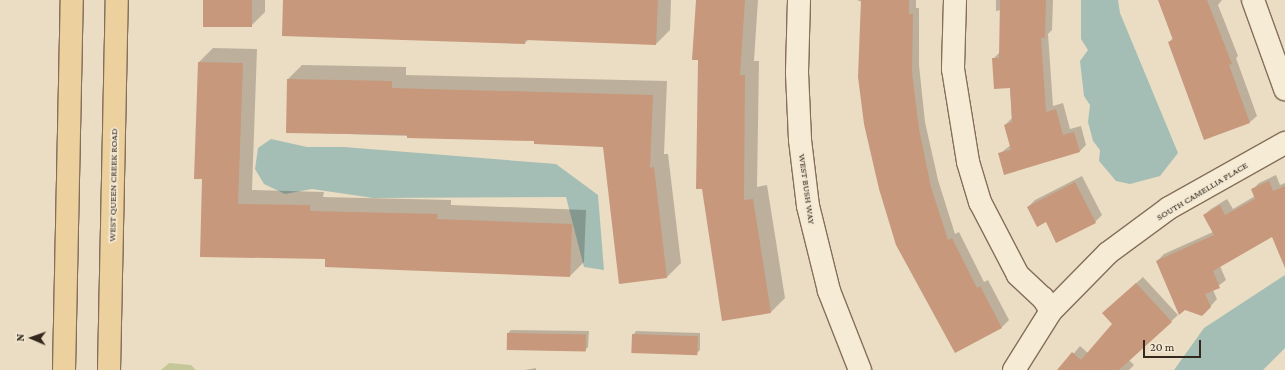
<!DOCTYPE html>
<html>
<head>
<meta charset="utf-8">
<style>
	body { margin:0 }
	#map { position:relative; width:1285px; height:370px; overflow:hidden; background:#ebddc3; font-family:"Crimson Pro",serif }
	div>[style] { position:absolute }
	.green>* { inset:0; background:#c4c898 }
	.water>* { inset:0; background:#a5beb5 }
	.shadow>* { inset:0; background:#0003 }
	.building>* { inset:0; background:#c7987b; transform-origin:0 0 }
	.roads { filter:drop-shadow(1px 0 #846f5b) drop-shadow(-1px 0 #846f5b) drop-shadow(0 1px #846f5b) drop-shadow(0 -1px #846f5b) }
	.street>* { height:22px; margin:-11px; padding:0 11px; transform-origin:11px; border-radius:11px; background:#f6ebd5 }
	.secondary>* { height:22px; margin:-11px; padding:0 11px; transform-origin:11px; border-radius:11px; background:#f6ebd5 }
	.primary>* { height:22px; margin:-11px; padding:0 11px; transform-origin:11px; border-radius:11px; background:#ecd09d }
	span { translate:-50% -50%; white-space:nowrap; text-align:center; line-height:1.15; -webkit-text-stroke:3.5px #f3e8d2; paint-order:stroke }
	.street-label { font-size:10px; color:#34281e }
	.north { position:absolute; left:12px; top:318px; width:40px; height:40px; -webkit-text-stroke:3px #f3e8d2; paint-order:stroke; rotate:272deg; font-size:11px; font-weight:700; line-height:16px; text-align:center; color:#34281e }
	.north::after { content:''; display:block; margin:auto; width:14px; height:18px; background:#34281e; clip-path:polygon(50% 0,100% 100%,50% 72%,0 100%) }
	.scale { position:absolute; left:1143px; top:340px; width:58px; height:18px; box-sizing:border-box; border:2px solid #34281e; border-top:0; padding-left:5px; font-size:12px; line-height:14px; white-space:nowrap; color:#34281e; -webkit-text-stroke:3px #f3e8d2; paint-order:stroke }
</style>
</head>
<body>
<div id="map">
	<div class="green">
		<i style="clip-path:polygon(169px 363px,191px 365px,196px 370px,161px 370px)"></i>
	</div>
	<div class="water">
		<i style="clip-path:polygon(1081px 0,1118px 0,1120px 13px,1178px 153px,1160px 176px,1130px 184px,1116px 181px,1099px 161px,1100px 150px,1093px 141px,1088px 122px,1090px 105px,1084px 96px,1080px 61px,1088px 50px,1081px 39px)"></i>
		<i style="clip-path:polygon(271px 139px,307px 147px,344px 147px,556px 164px,598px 195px,604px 270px,584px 267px,566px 197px,373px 198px,312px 189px,285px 194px,264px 184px,255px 169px,258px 148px)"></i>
		<i style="clip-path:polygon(1285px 275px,1285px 348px,1263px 370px,1174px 370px,1204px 328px)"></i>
	</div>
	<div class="shadow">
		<i style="clip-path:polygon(204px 0,265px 0,265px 12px,251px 26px)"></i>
		<i style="clip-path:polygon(284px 0,671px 0,670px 30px,656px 44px,529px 39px,525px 43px)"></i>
		<i style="clip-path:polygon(697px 0,758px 0,754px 61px,759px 61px,757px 187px,767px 185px,785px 298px,770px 313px,699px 59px)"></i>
		<i style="clip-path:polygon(857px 0,916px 0,916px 8px,919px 8px,919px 65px,925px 122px,938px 180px,955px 234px,959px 232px,984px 282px,988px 280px,1009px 320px,1002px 327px,955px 351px,862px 2px)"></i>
		<i style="clip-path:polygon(996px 0,1053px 0,1052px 30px,1048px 34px,1053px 106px,1063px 103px,1070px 129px,1081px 126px,1086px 145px,1079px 152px,999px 154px,1011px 145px,1005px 125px,1012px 118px,1010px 87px,993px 59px,1000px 52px,1001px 10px,996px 11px)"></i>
		<i style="clip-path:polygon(1159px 0,1222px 0,1218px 5px,1238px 56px,1236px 58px,1257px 116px,1250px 122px,1204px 139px,1169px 42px,1173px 38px)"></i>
		<i style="clip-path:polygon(213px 48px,257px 49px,252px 190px,324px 192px,323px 197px,451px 200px,451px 205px,586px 210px,584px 262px,570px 276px,326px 258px,201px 256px,203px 178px,195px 178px,199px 62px)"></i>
		<i style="clip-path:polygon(302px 65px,406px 67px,406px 75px,667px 81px,664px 154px,668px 154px,681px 263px,667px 277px,603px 146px,535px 140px,287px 132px,288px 79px)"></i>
		<i style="clip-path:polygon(1276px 175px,1280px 185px,1285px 183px,1285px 248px,1272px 236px,1220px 266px,1226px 280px,1213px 290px,1217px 299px,1209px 308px,1157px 261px,1164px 254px,1213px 232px,1204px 215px,1211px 209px,1227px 199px,1233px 209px,1255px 196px,1252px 190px,1259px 183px)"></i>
		<i style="clip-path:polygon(1082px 176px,1102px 215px,1095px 222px,1046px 221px,1028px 207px,1035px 200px)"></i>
		<i style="clip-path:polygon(1143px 277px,1178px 315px,1129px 360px,1134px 365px,1129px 370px,1060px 370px,1080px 346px,1088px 353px,1113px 324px,1110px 307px)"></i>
		<i style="clip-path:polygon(511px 330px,589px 331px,588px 347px,585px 350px,507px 349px,508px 333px)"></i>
		<i style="clip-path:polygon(636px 331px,700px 333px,700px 350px,696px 354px,633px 335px)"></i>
		<i style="clip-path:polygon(536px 368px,536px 370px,525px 370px)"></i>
	</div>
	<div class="building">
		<i style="left:203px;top:0;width:49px;height:27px"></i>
		<i style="clip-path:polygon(283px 0,658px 0,656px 45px,525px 40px,525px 44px,282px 36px)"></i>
		<i style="clip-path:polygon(696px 0,745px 0,740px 75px,745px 75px,744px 200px,753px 199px,771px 313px,722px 321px,702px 189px,696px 189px,698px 60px,692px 60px)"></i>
		<i style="clip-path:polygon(861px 0,909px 0,909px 14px,913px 14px,912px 72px,919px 129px,931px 187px,948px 240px,952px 238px,977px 288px,980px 286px,1002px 328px,955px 353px,896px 245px,879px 189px,864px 124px,858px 77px)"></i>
		<i style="clip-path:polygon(1000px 0,1046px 0,1045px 38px,1041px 38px,1046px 112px,1056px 109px,1063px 135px,1074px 132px,1080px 152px,1004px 175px,998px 153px,1011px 150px,1004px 125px,1012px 122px,1010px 88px,994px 89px,992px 58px,999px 58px)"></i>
		<i style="clip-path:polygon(1158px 0,1207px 0,1232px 64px,1229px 65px,1250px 123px,1204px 140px,1168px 42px,1173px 40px)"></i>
		<i style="clip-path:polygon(198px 62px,243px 63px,238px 204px,310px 205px,310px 211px,438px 214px,437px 219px,572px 224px,570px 277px,325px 267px,325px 259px,200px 257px,202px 179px,194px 179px)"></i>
		<i style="clip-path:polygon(287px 79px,392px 81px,392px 88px,653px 95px,650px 168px,654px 167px,667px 278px,619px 284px,603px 147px,534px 144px,534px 141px,407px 138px,407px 135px,286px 133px)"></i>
		<i style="clip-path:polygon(1269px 181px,1273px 191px,1285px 186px,1285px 268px,1272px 237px,1213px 271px,1220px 288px,1205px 294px,1211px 307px,1202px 316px,1185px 310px,1179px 315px,1156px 261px,1214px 235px,1203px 215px,1220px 205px,1225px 215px,1255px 199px,1251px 189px)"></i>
		<i style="clip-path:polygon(1075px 182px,1096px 223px,1056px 243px,1046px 222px,1037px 227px,1027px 207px)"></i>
		<i style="clip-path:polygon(1136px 283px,1172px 322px,1119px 370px,1057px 370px,1072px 352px,1081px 360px,1112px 324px,1102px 313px)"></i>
		<i style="left:507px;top:333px;width:79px;height:17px;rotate:1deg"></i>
		<i style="left:632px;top:334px;width:66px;height:19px;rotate:2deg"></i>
	</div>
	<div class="roads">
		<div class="street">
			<i style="left:955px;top:0;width:69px;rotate:91.7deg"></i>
			<i style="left:953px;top:69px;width:94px;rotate:80.8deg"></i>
			<i style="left:968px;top:162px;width:42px;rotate:73.3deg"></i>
			<i style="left:980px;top:202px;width:82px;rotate:62.5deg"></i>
			<i style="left:1018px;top:275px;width:34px;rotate:43deg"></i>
			<i style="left:1043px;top:298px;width:15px;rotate:58deg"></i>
			<i style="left:1253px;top:0;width:95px;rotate:70.2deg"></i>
			<i style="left:1014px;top:370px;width:70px;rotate:-57.9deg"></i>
			<i style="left:1051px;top:311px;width:81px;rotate:-45.5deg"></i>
			<i style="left:1108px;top:253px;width:76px;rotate:-36.4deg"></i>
			<i style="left:1169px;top:208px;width:133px;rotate:-29.3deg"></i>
		</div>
		<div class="secondary">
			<i style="left:799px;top:0;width:73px;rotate:91.6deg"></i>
			<i style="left:797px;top:73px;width:67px;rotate:87.4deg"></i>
			<i style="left:800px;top:140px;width:66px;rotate:83.1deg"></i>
			<i style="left:808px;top:206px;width:88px;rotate:76.1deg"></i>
			<i style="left:829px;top:291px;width:85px;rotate:68.6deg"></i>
		</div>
		<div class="primary">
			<i style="left:64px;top:370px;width:370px;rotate:-88.8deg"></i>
			<i style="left:109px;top:370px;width:370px;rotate:-88.8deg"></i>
		</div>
	</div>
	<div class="street-label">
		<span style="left:113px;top:185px;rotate:-89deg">WEST QUEEN CREEK ROAD</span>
		<span style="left:807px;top:189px;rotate:82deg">WEST BUSH WAY</span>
		<span style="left:1202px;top:191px;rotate:-31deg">SOUTH CAMELLIA PLACE</span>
	</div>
	<div class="north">N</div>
	<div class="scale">20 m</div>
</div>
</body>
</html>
